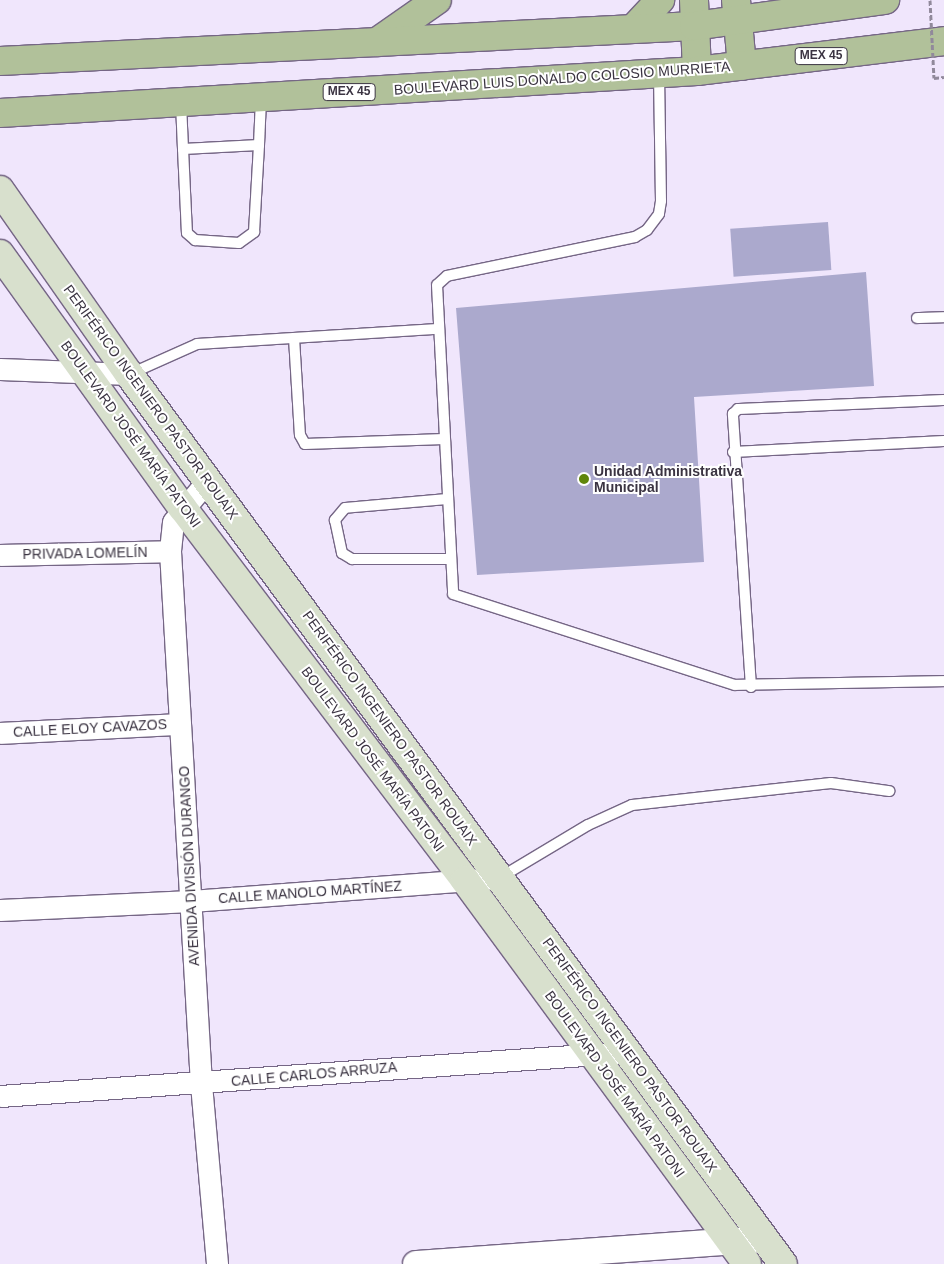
<!DOCTYPE html>
<html>
<head>
<meta charset="utf-8">
<style>
	body { margin:0 }
	#map { position:relative; width:944px; height:1264px; overflow:hidden; background:#f0e6fc; font-family:Arial,sans-serif }
	div>[style] { position:absolute }
	.building>* { inset:0; background:#aba9cd; transform-origin:0 0 }
	.path>* { height:3px; margin-top:-1.5px; transform-origin:0; background:repeating-linear-gradient(90deg,#91899b 0 5px,transparent 0 7.5px) }
	.roads { filter:drop-shadow(1px 0 #756685) drop-shadow(-1px 0 #756685) drop-shadow(0 1px #756685) drop-shadow(0 -1px #756685) }
	.service>* { height:10px; margin:-5px; padding:0 5px; transform-origin:5px; border-radius:5px; background:#fff }
	.minor>* { height:21px; margin:-10.5px; padding:0 10.5px; transform-origin:10.5px; border-radius:10.5px; background:#fff }
	.tertiary>* { height:26px; margin:-13px; padding:0 13px; transform-origin:13px; border-radius:13px; background:#fff }
	.secondary>* { height:28px; margin:-14px; padding:0 14px; transform-origin:14px; border-radius:14px; background:#d8e0cd }
	.primary>* { height:28px; margin:-14px; padding:0 14px; transform-origin:14px; border-radius:14px; background:#b1c19a }
	.path-bridge>* { height:3px; margin-top:-1.5px; transform-origin:0; background:repeating-linear-gradient(90deg,#91899b 0 5px,transparent 0 7.5px) }
	.dots>* { width:14px; height:14px; translate:-50% -50%; box-sizing:border-box; border:2px solid #fff; border-radius:50% }
	span { translate:-50% -50%; white-space:nowrap; text-align:center; line-height:1.15; -webkit-text-stroke:4px #fff; paint-order:stroke }
	.shield-label span { padding:1px 4px; background:#fff; border:1px solid; border-radius:4px; -webkit-text-stroke-width:0 }
	.shield-label { font-size:12px; color:#3b3442; font-weight:700 }
	.street-label { font-size:14px; color:#3b3442 }
	.poi-label { font-size:14px; color:#3b3442; font-weight:700 }
	.left { translate:0 -50%; text-align:left }
</style>
</head>
<body>
<div id="map">
	<div class="building">
		<i style="left:828px;top:222px;width:48px;height:98px;rotate:86deg"></i>
		<i style="clip-path:polygon(866px 272px,874px 386px,694px 397px,704px 562px,477px 575px,456px 308px)"></i>
	</div>
	<div class="path">
		<i style="left:934px;top:78px;width:10px;rotate:-6deg"></i>
	</div>
	<div class="roads">
		<div class="service">
			<i style="left:659px;top:74px;width:127px;rotate:89.1deg"></i>
			<i style="left:661px;top:201px;width:13px;rotate:99deg"></i>
			<i style="left:659px;top:214px;width:20px;rotate:127deg"></i>
			<i style="left:647px;top:230px;width:14px;rotate:150deg"></i>
			<i style="left:635px;top:237px;width:192px;rotate:168.3deg"></i>
			<i style="left:447px;top:276px;width:13px;rotate:138deg"></i>
			<i style="left:437px;top:285px;width:309px;rotate:87deg"></i>
			<i style="left:453px;top:594px;width:296px;rotate:17.9deg"></i>
			<i style="left:735px;top:685px;width:209px;rotate:-1.1deg"></i>
			<i style="left:181px;top:103px;width:46px;rotate:87.5deg"></i>
			<i style="left:183px;top:149px;width:76px;rotate:-3deg"></i>
			<i style="left:259px;top:145px;width:46px;rotate:-87.5deg"></i>
			<i style="left:183px;top:149px;width:84px;rotate:87.3deg"></i>
			<i style="left:187px;top:233px;width:11px;rotate:41deg"></i>
			<i style="left:195px;top:240px;width:44px;rotate:3.9deg"></i>
			<i style="left:239px;top:243px;width:19px;rotate:-36deg"></i>
			<i style="left:254px;top:232px;width:87px;rotate:-86.7deg"></i>
			<i style="left:917px;top:318px;width:27px;rotate:-2deg"></i>
			<i style="left:294px;top:338px;width:97px;rotate:86.5deg"></i>
			<i style="left:300px;top:435px;width:10px;rotate:61deg"></i>
			<i style="left:305px;top:444px;width:139px;rotate:-2.1deg"></i>
			<i style="left:130px;top:374px;width:73px;rotate:-24.1deg"></i>
			<i style="left:197px;top:344px;width:241px;rotate:-3.6deg"></i>
			<i style="left:733px;top:452px;width:211px;rotate:-3deg"></i>
			<i style="left:447px;top:499px;width:102px;rotate:175deg"></i>
			<i style="left:345px;top:508px;width:16px;rotate:130deg"></i>
			<i style="left:335px;top:520px;width:34px;rotate:78deg"></i>
			<i style="left:342px;top:553px;width:12px;rotate:31deg"></i>
			<i style="left:352px;top:559px;width:98px"></i>
			<i style="left:751px;top:687px;width:274px;rotate:-93.8deg"></i>
			<i style="left:733px;top:414px;width:7px;rotate:-45deg"></i>
			<i style="left:738px;top:409px;width:206px;rotate:-2.5deg"></i>
			<i style="left:501px;top:877px;width:101px;rotate:-30.9deg"></i>
			<i style="left:588px;top:825px;width:48px;rotate:-24.4deg"></i>
			<i style="left:632px;top:805px;width:200px;rotate:-6.3deg"></i>
			<i style="left:831px;top:783px;width:59px;rotate:7.9deg"></i>
		</div>
		<div class="minor">
			<i style="left:0;top:369px;width:129px;rotate:2.2deg"></i>
			<i style="left:207px;top:481px;width:53px;rotate:129.7deg"></i>
			<i style="left:173px;top:522px;width:29px;rotate:96deg"></i>
			<i style="left:170px;top:551px;width:534px;rotate:86.67deg"></i>
			<i style="left:201px;top:1084px;width:181px;rotate:84.9deg"></i>
			<i style="left:0;top:555px;width:170px;rotate:-1.3deg"></i>
			<i style="left:0;top:733px;width:180px;rotate:-2.9deg"></i>
			<i style="left:0;top:910px;width:191px;rotate:-2.7deg"></i>
			<i style="left:191px;top:901px;width:310px;rotate:-4.3deg"></i>
			<i style="left:0;top:1096px;width:630px;rotate:-4.01deg"></i>
		</div>
		<div class="tertiary">
			<i style="left:416px;top:1264px;width:350px;rotate:-4.1deg"></i>
		</div>
		<div class="secondary">
			<i style="left:0;top:190px;width:225px;rotate:55deg"></i>
			<i style="left:129px;top:374px;width:1104px;rotate:53.69deg"></i>
			<i style="left:0;top:254px;width:312px;rotate:54.3deg"></i>
			<i style="left:182px;top:507px;width:468px;rotate:52.8deg"></i>
			<i style="left:465px;top:880px;width:476px;rotate:53.7deg"></i>
		</div>
		<div class="primary">
			<i style="left:694px;top:0;width:71px;rotate:87.6deg"></i>
			<i style="left:736px;top:0;width:66px;rotate:84.8deg"></i>
			<i style="left:633px;top:29px;width:40px;rotate:-47deg"></i>
			<i style="left:377px;top:42px;width:73px;rotate:-35deg"></i>
			<i style="left:0;top:61px;width:695px;rotate:-2.89deg"></i>
			<i style="left:694px;top:26px;width:193px;rotate:-7.8deg"></i>
			<i style="left:0;top:113px;width:698px;rotate:-3.45deg"></i>
			<i style="left:697px;top:71px;width:249px;rotate:-6.9deg"></i>
		</div>
	</div>
	<div class="path-bridge">
		<i style="left:930px;top:0;width:78px;rotate:87.1deg"></i>
	</div>
	<div class="dots">
		<i style="left:584px;top:479px;background:#60860b"></i>
	</div>
	<div class="shield-label">
		<span style="left:821px;top:56px">MEX 45</span>
		<span style="left:349px;top:92px">MEX 45</span>
	</div>
	<div class="street-label">
		<span style="left:562px;top:78px;rotate:-4deg">BOULEVARD LUIS DONALDO COLOSIO MURRIETA</span>
		<span style="left:151px;top:402px;rotate:54deg">PERIFÉRICO INGENIERO PASTOR ROUAIX</span>
		<span style="left:131px;top:434px;rotate:54deg">BOULEVARD JOSÉ MARÍA PATONI</span>
		<span style="left:85px;top:553px;rotate:-1deg">PRIVADA LOMELÍN</span>
		<span style="left:90px;top:728px;rotate:-3deg">CALLE ELOY CAVAZOS</span>
		<span style="left:390px;top:728px;rotate:54deg">PERIFÉRICO INGENIERO PASTOR ROUAIX</span>
		<span style="left:373px;top:759px;rotate:53deg">BOULEVARD JOSÉ MARÍA PATONI</span>
		<span style="left:189px;top:866px;rotate:-93deg">AVENIDA DIVISIÓN DURANGO</span>
		<span style="left:310px;top:892px;rotate:-4deg">CALLE MANOLO MARTÍNEZ</span>
		<span style="left:630px;top:1055px;rotate:54deg">PERIFÉRICO INGENIERO PASTOR ROUAIX</span>
		<span style="left:314px;top:1074px;rotate:-5deg">CALLE CARLOS ARRUZA</span>
		<span style="left:615px;top:1084px;rotate:54deg">BOULEVARD JOSÉ MARÍA PATONI</span>
	</div>
	<div class="poi-label">
		<span class="left" style="left:594px;top:479px">Unidad Administrativa<br>Municipal</span>
	</div>
</div>
</body>
</html>
